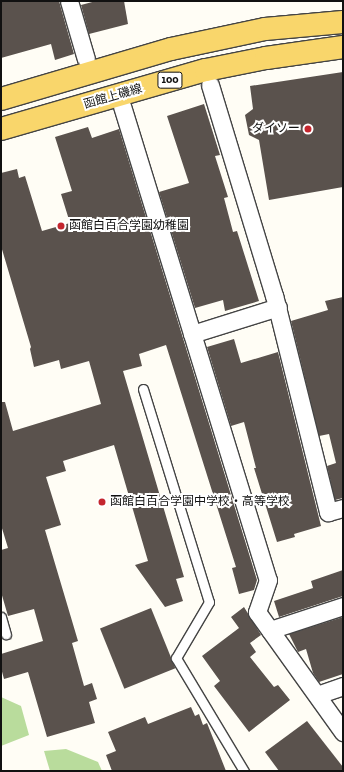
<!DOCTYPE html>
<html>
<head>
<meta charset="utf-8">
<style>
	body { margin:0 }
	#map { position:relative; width:344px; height:772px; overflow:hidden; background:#fffdf5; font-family:"Zilla Slab","Noto Sans JP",serif }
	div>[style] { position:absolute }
	.forest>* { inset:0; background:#b9dc9c }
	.building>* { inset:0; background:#5a524d; transform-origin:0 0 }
	.roads { filter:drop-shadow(1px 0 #444) drop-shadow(-1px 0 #444) drop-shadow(0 1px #444) drop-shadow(0 -1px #444) }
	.lane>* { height:9px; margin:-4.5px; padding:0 4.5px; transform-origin:4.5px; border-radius:4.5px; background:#fff }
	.street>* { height:17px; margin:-8.5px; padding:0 8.5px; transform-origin:8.5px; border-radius:8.5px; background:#fff }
	.primary>* { height:22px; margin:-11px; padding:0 11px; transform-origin:11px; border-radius:11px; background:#f9d66b }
	.dots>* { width:11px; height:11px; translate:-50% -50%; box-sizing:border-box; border:2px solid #fff; border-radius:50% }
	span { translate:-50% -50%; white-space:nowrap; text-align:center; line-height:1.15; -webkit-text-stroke:4px #fff; paint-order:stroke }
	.shield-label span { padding:1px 3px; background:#fff; border:1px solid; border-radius:3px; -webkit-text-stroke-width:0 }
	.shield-label { font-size:11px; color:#111; font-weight:700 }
	.street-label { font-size:12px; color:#111 }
	.poi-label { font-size:12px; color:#111 }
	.right { translate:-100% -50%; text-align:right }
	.left { translate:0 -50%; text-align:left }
	.frame { position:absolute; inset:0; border:2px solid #111; pointer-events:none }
</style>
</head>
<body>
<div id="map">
	<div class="forest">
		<i style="clip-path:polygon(1px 697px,21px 706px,29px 735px,1px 746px)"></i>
		<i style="clip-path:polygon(66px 749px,98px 762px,102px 771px,50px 771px,44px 751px)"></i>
	</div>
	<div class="building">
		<i style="clip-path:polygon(1px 1px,59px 1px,74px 54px,55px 60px,51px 44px,1px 58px)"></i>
		<i style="clip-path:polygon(96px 1px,124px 1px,128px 24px,89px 34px,81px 5px)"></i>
		<i style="clip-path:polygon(343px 72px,343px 187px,269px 200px,259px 140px,249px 135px,245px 115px,253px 109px,250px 86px)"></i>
		<i style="clip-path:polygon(204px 104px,220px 155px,215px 156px,228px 197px,224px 198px,233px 232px,237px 231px,259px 301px,225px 311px,223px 300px,195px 308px,159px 192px,189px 183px,167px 116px)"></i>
		<i style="clip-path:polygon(88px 127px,92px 138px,119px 129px,257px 580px,254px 590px,239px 594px,232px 568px,236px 567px,166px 345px,139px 354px,142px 366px,123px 371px,184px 577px,176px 579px,183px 601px,165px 607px,135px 565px,148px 561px,114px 445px,63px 461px,66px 471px,46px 477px,61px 525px,45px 530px,78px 641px,72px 643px,84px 686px,92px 683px,97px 699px,89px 702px,95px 723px,47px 737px,28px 672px,4px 679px,1px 668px,1px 654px,43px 641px,34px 609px,8px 616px,1px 592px,1px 550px,8px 548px,1px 525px,1px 402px,5px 402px,13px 431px,101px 404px,89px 361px,61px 369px,59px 360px,34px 367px,30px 349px,31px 347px,1px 246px,1px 173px,17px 169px,19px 178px,25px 176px,42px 231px,70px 223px,61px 194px,72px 191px,55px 137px)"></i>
		<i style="clip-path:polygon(343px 297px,343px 498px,335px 500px,327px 466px,336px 463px,329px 434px,319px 436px,291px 321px,328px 310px,325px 301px)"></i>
		<i style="clip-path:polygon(234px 339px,241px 363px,278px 352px,321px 526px,294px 534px,295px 537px,277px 542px,254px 468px,256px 468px,244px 422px,231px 426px,207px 347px)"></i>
		<i style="clip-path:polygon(343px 570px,343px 596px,279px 617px,274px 601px,313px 588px,311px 581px)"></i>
		<i style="clip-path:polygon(244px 607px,261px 635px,250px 643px,256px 652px,250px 657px,274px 687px,278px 685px,290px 700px,249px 732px,214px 686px,220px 681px,202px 656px,239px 628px,231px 617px)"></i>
		<i style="left:151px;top:608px;width:65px;height:55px;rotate:68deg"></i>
		<i style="clip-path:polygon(343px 617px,343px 674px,319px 682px,313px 673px,306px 649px,298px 652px,289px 634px)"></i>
		<i style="clip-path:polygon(191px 707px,195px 716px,199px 714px,203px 725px,207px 723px,226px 771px,112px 771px,106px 755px,116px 751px,108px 732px,145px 717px,148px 724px)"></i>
		<i style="clip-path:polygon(307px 721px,343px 767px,343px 771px,279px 771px,265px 752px)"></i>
	</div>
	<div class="roads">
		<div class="lane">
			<i style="left:143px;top:389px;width:223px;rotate:72.8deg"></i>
			<i style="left:209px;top:602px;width:65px;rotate:120.5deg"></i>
			<i style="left:176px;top:658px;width:132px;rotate:59deg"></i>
			<i style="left:1px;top:617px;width:18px;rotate:74deg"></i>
		</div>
		<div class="street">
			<i style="left:69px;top:1px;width:60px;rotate:73.7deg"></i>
			<i style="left:210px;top:85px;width:220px;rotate:73.1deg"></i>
			<i style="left:274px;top:295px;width:224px;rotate:76deg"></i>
			<i style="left:328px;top:512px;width:16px;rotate:-15deg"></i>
			<i style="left:122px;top:106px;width:496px;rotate:72.9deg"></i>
			<i style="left:268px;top:580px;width:34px;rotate:109deg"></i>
			<i style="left:257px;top:612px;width:148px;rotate:54.4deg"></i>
			<i style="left:192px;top:334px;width:90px;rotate:-17.4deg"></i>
			<i style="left:270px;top:630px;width:77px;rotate:-18.2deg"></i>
			<i style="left:317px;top:695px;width:28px;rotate:-19deg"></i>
		</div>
		<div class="primary">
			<i style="left:1px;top:99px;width:177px;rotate:-16.4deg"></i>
			<i style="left:171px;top:49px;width:96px;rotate:-12deg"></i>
			<i style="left:265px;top:29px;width:78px;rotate:-5.1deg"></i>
			<i style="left:1px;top:129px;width:213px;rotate:-16.1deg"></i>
			<i style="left:206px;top:70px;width:61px;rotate:-11.3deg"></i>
			<i style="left:266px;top:58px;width:78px;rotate:-8.1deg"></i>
		</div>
	</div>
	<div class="dots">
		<i style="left:308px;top:129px;background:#c4262e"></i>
		<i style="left:61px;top:226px;background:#c4262e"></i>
		<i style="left:102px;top:502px;background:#c4262e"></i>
	</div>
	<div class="shield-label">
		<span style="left:170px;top:80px">100</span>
	</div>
	<div class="street-label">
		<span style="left:113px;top:97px;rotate:-16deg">函館上磯線</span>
	</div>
	<div class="poi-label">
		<span class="right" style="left:300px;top:129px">ダイソー</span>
		<span class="left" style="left:69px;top:226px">函館白百合学園幼稚園</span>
		<span class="left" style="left:110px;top:502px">函館白百合学園中学校・高等学校</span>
	</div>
	<div class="frame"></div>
</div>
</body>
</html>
